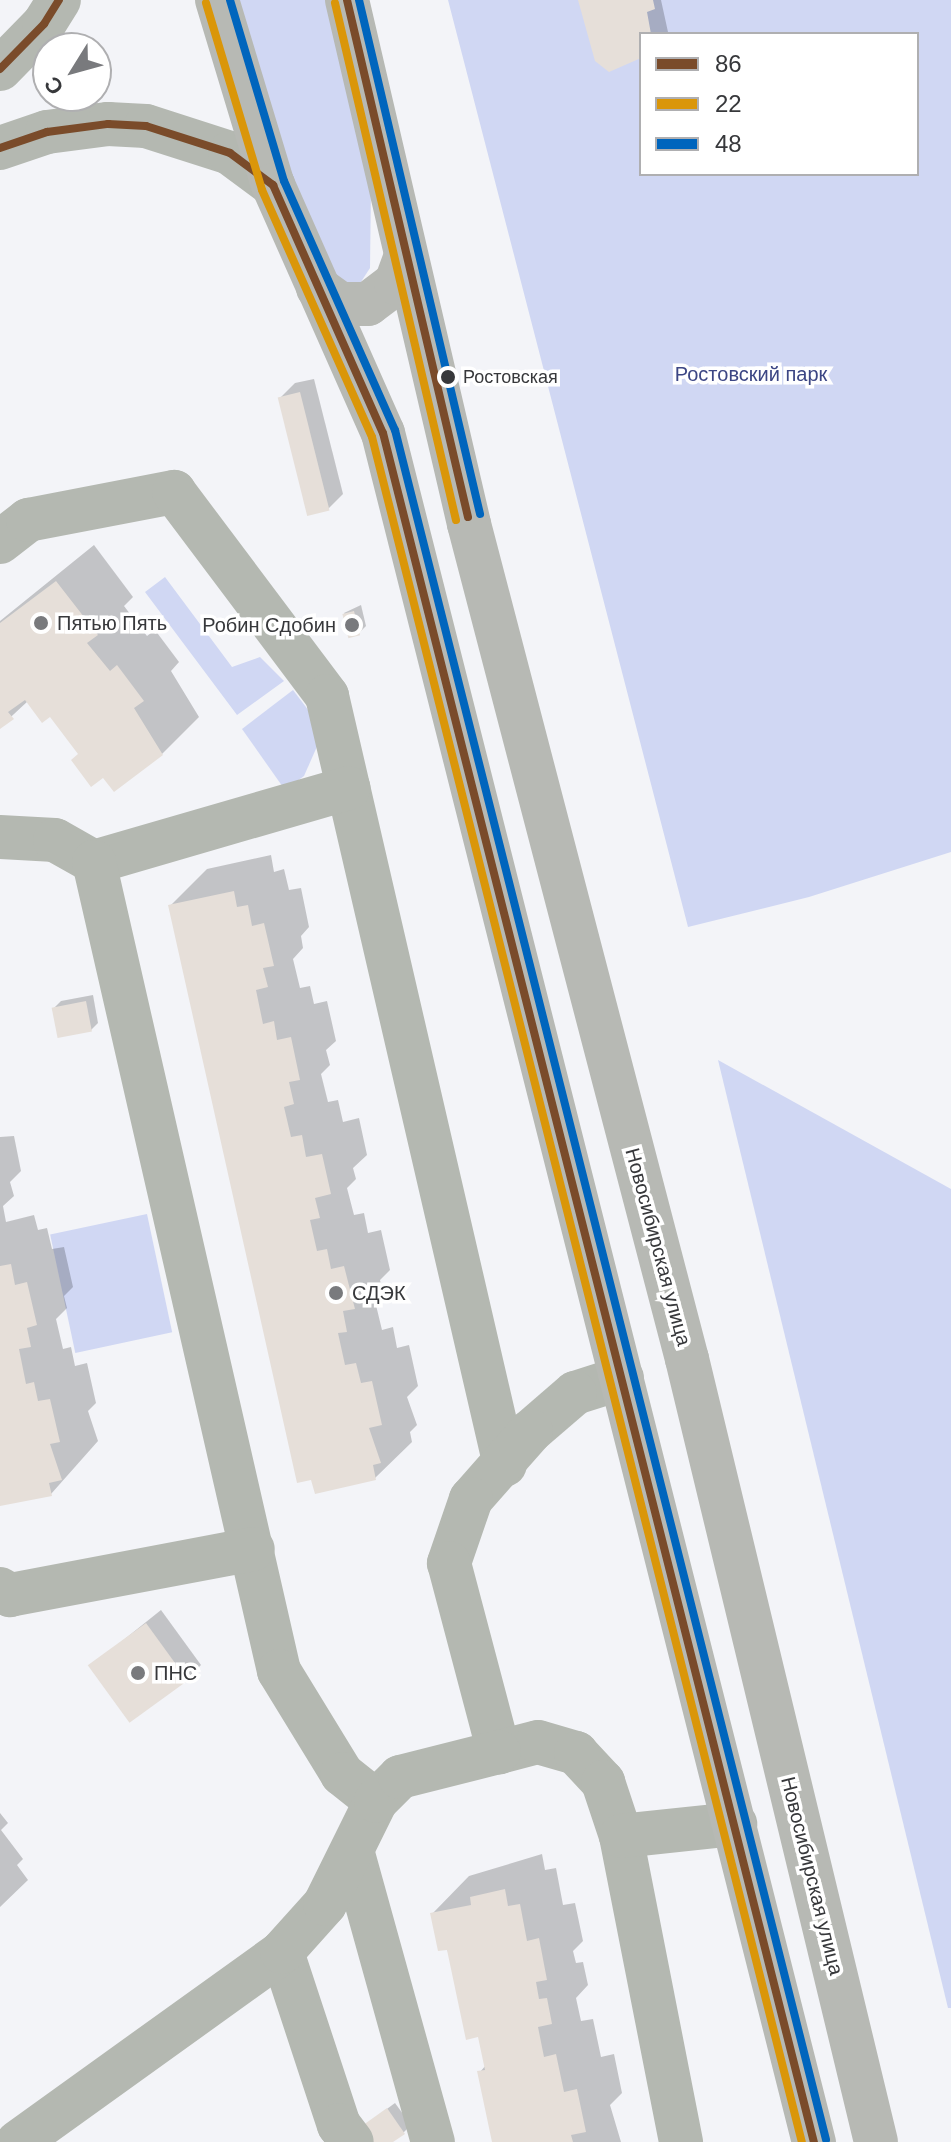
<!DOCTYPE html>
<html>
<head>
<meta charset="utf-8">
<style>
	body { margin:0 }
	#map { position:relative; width:951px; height:2142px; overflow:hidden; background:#f3f4f8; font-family:Arial,sans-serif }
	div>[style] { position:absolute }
	.green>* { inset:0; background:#d0d7f3; transform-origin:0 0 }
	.shadow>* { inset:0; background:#0003 }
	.building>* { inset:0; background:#e6dfd9; transform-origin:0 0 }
	.minor>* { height:44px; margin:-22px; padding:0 22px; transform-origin:22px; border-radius:22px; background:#b4b8b1 }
	.major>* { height:44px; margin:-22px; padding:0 22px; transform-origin:22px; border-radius:22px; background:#b7b9b4 }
	.bus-1>* { height:8px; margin:-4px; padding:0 4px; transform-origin:4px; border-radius:4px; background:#7a4b2a }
	.bus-2>* { height:8px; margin:-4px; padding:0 4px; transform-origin:4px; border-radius:4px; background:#da9609 }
	.bus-3>* { height:8px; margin:-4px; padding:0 4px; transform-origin:4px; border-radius:4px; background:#0065bd }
	.dots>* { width:22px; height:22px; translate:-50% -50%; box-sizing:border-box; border:4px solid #fff; border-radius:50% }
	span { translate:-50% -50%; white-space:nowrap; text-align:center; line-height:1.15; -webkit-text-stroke:7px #fff; paint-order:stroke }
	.bus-label { font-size:18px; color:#37383b }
	.left { translate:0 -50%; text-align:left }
	.park-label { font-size:20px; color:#3c4684 }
	.poi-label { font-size:20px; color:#37383b }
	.right { translate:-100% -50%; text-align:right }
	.street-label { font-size:20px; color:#37383b }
	.legend { position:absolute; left:639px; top:32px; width:280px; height:144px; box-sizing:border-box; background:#fff; border:2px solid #afafb1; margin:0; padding:10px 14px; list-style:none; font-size:24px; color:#37383b }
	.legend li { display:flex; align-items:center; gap:16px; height:40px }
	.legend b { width:40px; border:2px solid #afafb1 }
	.north { position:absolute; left:32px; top:32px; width:80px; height:80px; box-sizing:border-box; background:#fff; border:2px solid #afafb1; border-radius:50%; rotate:233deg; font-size:22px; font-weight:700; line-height:32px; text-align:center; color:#37383b }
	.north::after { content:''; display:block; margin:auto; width:28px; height:36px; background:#797a7d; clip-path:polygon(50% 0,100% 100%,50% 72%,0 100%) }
</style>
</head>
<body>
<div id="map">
	<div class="green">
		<i style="clip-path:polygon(236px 0,329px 0,371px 185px,370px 268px,357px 288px,337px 277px,311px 237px)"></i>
		<i style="clip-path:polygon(evenodd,448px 0,951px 0,951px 852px,809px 897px,688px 927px,448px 0,641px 34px,917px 34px,917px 174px,641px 174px,641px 34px)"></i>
		<i style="clip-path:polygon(165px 577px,232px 667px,260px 657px,284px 681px,237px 715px,145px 592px)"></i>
		<i style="clip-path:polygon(293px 690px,312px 715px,319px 742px,304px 776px,285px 790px,242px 729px)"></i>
		<i style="clip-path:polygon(718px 1060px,951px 1189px,951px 2008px,948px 2008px)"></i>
		<i style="left:147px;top:1214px;width:121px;height:99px;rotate:78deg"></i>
	</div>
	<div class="shadow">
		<i style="clip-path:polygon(580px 0,661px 0,668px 32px,641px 34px,641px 53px)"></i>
		<i style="clip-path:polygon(314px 379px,343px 494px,328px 509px,280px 398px,295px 383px)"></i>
		<i style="clip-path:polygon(94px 545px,133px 597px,124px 606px,147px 636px,155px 630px,179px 662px,171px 671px,199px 717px,162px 754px,80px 753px,50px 714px,28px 701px,0 727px,0 621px)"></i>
		<i style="clip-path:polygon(361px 605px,366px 626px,359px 633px,344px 613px)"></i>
		<i style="clip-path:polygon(271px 855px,274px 872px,284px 869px,289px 890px,301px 888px,309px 927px,301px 936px,303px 948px,293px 959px,300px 988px,310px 986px,314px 1004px,327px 1001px,336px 1041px,326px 1050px,330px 1065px,321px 1074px,328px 1102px,338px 1100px,343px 1122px,359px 1118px,367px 1155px,353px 1168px,356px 1179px,347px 1188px,354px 1215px,364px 1213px,368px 1233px,381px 1230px,390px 1270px,380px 1280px,383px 1293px,375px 1301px,382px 1330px,393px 1327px,397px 1348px,409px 1345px,418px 1386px,407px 1397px,417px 1425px,410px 1432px,412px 1442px,375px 1478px,170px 906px,207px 869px)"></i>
		<i style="clip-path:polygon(93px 995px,98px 1023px,91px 1030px,54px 1008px,61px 1001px)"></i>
		<i style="clip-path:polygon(14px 1136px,21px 1171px,10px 1182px,14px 1196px,3px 1206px,6px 1222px,34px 1215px,38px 1230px,47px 1228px,52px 1249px,64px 1247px,73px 1287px,64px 1296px,67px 1308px,56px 1319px,63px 1349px,71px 1347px,75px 1366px,87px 1363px,96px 1403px,88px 1411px,98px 1441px,51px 1494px,0 1504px,0 1137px)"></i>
		<i style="clip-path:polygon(161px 1610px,201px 1665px,187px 1679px,91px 1666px)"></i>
		<i style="clip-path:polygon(0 1813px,8px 1823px,1px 1830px,23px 1859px,17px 1865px,28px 1880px,0 1907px)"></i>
		<i style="clip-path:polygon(542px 1854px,545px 1870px,556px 1868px,563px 1905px,575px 1903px,583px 1941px,573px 1951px,576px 1963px,583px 1962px,588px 1985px,576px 1998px,581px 2021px,593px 2019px,601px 2057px,614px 2054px,622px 2093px,610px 2105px,621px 2142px,494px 2142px,480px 2072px,486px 2065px,480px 2035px,433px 1913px,469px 1876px)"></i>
		<i style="clip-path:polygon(395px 2103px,411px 2125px,404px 2132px,390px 2142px,361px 2128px)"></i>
	</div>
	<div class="building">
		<i style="clip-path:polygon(578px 0,653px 0,655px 9px,647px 12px,651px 34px,641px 34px,641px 58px,609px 72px,595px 61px)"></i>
		<i style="left:300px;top:392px;width:122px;height:23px;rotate:76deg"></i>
		<i style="clip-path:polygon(56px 581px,98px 635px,87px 643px,110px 671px,117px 665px,144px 701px,134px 708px,163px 755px,114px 792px,103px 778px,91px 787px,71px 760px,78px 754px,50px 717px,42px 723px,25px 700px,8px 712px,14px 719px,0 729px,0 623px)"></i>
		<i style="left:354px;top:611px;width:25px;height:12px;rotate:76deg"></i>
		<i style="clip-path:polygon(234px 891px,237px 907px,248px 905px,252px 926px,264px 923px,274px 966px,263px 968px,268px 987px,256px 990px,263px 1024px,274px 1021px,277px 1040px,291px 1037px,300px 1080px,289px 1082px,294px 1104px,284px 1107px,291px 1137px,302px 1135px,306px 1157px,322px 1154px,331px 1194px,315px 1198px,320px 1218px,310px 1220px,317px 1251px,327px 1249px,331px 1269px,344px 1266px,355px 1309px,343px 1311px,347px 1332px,338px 1333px,345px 1365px,356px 1363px,361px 1383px,372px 1381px,382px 1425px,369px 1428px,381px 1463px,373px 1465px,376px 1480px,315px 1494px,311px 1480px,297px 1483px,168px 905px)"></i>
		<i style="left:86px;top:1001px;width:31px;height:35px;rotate:79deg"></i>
		<i style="clip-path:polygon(11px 1264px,15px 1285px,27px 1282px,37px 1325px,27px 1328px,31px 1347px,19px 1349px,26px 1384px,34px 1382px,38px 1401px,50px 1399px,60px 1442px,50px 1444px,62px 1480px,49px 1483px,52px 1496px,0 1506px,0 1266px)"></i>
		<i style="left:146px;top:1623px;width:71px;height:72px;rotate:54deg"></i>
		<i style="clip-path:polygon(505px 1889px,508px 1906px,520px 1904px,527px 1941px,539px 1938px,547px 1980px,536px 1982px,539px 1999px,547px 1998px,552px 2024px,538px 2027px,544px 2057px,556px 2054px,564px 2092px,577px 2089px,586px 2132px,571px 2135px,573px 2142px,492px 2142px,477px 2071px,485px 2070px,478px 2037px,466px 2040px,447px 1950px,438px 1951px,430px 1913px,471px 1905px,470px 1897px)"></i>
		<i style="clip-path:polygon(387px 2108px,405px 2134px,393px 2142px,368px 2142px,359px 2128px)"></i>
	</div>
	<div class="minor">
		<i style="left:0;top:69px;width:63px;rotate:-45.6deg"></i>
		<i style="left:44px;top:24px;width:28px;rotate:-58deg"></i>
		<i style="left:0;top:148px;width:50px;rotate:-18.8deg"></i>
		<i style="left:47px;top:132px;width:62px;rotate:-7.5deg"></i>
		<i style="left:108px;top:124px;width:38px;rotate:3deg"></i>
		<i style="left:146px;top:126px;width:88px;rotate:17.8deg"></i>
		<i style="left:230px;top:153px;width:54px;rotate:36.7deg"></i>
		<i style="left:0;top:542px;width:36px;rotate:-38deg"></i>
		<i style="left:28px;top:520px;width:149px;rotate:-10.9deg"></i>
		<i style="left:174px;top:492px;width:255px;rotate:53.1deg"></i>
		<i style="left:327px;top:696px;width:789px;rotate:76.97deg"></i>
		<i style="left:0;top:837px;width:55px;rotate:3.1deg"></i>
		<i style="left:55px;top:840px;width:45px;rotate:29.4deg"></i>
		<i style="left:94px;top:862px;width:265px;rotate:-16.2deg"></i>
		<i style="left:94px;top:862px;width:830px;rotate:77.12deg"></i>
		<i style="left:279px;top:1671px;width:121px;rotate:58.5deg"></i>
		<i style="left:342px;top:1774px;width:43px;rotate:38.5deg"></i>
		<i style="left:622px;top:1378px;width:49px;rotate:162.3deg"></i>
		<i style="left:575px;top:1393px;width:58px;rotate:139.2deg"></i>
		<i style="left:531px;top:1431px;width:91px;rotate:131.4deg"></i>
		<i style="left:471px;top:1499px;width:68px;rotate:109deg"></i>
		<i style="left:449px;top:1563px;width:196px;rotate:75.2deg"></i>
		<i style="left:499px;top:1752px;width:40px;rotate:-14.4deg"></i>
		<i style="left:538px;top:1742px;width:40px;rotate:16deg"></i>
		<i style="left:576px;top:1753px;width:40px;rotate:47deg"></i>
		<i style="left:603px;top:1782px;width:57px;rotate:71.6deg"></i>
		<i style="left:621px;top:1836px;width:312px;rotate:78.9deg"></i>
		<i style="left:0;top:1589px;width:12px;rotate:31deg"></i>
		<i style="left:10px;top:1595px;width:247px;rotate:-10.7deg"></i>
		<i style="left:621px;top:1836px;width:115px;rotate:-6deg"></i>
		<i style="left:353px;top:1854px;width:299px;rotate:74.5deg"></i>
		<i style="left:282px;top:1952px;width:182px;rotate:71.8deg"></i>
		<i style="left:339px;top:2125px;width:21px;rotate:53deg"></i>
		<i style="left:18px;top:2142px;width:325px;rotate:-35.7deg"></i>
		<i style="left:282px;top:1952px;width:64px;rotate:-48.1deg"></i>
		<i style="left:325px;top:1904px;width:115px;rotate:-63.7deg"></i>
		<i style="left:376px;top:1801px;width:34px;rotate:-45deg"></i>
		<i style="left:400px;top:1777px;width:102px;rotate:-14.2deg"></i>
	</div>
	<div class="major">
		<i style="left:217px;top:0;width:193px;rotate:73.2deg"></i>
		<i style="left:273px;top:185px;width:271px;rotate:66.1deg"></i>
		<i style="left:383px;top:433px;width:1763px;rotate:75.85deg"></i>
		<i style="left:347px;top:0;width:538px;rotate:76.89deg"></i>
		<i style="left:469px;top:524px;width:863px;rotate:75.37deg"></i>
		<i style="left:687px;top:1359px;width:805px;rotate:76.43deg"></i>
		<i style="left:318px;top:288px;width:27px;rotate:36deg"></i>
		<i style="left:340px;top:304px;width:28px"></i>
		<i style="left:368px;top:304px;width:35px;rotate:-37deg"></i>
		<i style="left:396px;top:283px;width:27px;rotate:-70deg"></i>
	</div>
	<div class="bus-1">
		<i style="left:347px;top:0;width:531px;rotate:76.83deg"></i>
		<i style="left:0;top:69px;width:63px;rotate:-45.6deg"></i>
		<i style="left:44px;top:24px;width:28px;rotate:-58deg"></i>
		<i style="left:0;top:148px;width:50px;rotate:-18.8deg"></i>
		<i style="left:47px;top:132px;width:62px;rotate:-7.5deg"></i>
		<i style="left:108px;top:124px;width:38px;rotate:3deg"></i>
		<i style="left:146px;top:126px;width:88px;rotate:17.8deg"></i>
		<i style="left:230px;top:153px;width:54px;rotate:36.7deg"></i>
		<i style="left:273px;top:185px;width:271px;rotate:66.1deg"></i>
		<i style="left:383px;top:433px;width:1763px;rotate:75.85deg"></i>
	</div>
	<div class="bus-2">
		<i style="left:206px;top:3px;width:195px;rotate:73.3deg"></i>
		<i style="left:262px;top:190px;width:270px;rotate:66deg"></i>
		<i style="left:372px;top:437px;width:1758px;rotate:75.85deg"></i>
		<i style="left:335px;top:3px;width:531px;rotate:76.83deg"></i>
	</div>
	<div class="bus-3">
		<i style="left:230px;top:0;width:189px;rotate:73.4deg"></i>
		<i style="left:284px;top:181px;width:273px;rotate:66deg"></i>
		<i style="left:395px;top:430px;width:1763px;rotate:75.85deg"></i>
		<i style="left:359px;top:0;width:528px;rotate:76.75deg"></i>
	</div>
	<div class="dots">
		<i style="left:448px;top:377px;background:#37383b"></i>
		<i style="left:41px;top:623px;background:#797a7d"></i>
		<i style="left:352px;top:625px;background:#797a7d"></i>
		<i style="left:336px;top:1293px;background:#797a7d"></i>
		<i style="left:138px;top:1673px;background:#797a7d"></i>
	</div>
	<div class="bus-label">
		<span class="left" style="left:463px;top:377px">Ростовская</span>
	</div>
	<div class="park-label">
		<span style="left:751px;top:374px">Ростовский парк</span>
	</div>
	<div class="poi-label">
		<span class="left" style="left:57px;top:623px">Пятью Пять</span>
		<span class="right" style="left:336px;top:625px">Робин Сдобин</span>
		<span class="left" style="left:352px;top:1293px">СДЭК</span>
		<span class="left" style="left:154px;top:1673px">ПНС</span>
	</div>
	<div class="street-label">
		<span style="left:658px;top:1247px;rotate:75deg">Новосибирская улица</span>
		<span style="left:812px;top:1876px;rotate:76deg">Новосибирская улица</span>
	</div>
	<ul class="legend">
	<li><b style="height:10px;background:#7a4b2a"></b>86</li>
	<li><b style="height:10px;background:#da9609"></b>22</li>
	<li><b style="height:10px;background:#0065bd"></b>48</li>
	</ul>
	<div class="north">С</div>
</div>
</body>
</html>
